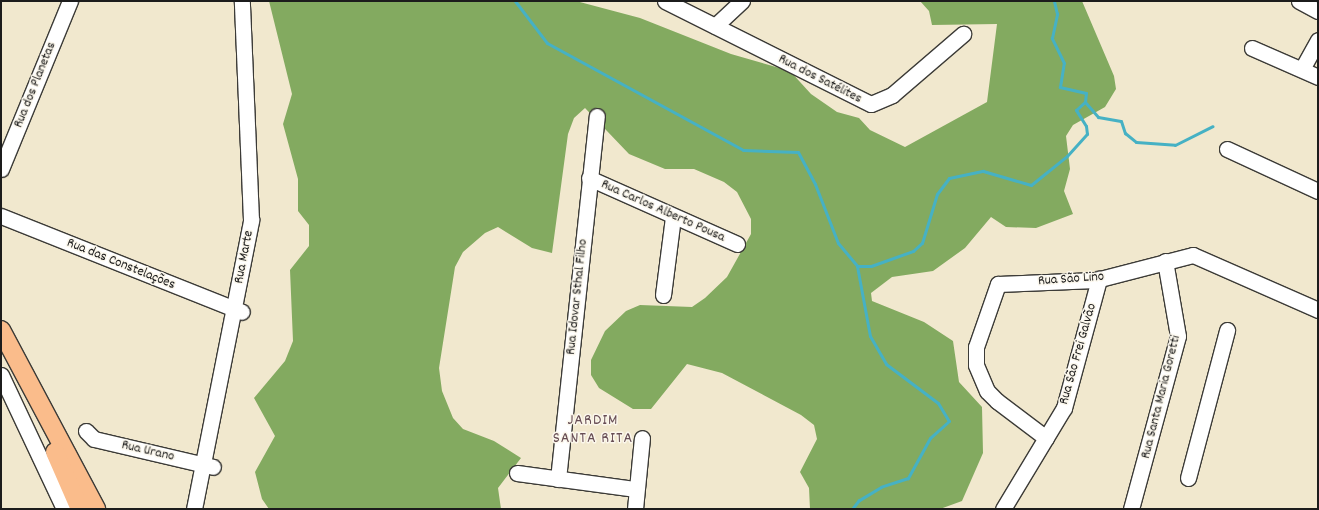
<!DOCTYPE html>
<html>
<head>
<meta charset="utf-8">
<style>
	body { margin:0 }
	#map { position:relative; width:1319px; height:510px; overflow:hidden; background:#f1e8ce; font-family:Dekko,sans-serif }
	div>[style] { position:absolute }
	.forest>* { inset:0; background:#83aa60 }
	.stream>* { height:3px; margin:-1.5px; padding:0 1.5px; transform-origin:1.5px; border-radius:1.5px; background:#46b1c4 }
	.roads { filter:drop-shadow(1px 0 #3c3b37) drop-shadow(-1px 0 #3c3b37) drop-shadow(0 1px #3c3b37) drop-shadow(0 -1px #3c3b37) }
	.minor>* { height:15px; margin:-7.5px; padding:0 7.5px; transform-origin:7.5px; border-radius:7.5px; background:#fff }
	.major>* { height:18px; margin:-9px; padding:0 9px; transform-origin:9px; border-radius:9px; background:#fabc8b }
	span { translate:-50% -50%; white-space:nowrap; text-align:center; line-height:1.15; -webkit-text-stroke:3px #fbf7ec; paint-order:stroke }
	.street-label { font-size:14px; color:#1c1c1c }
	.quarter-label { font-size:16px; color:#674d54; letter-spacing:1px }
	.frame { position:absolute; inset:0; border:2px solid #1c1c1c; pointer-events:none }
</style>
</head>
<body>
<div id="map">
	<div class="forest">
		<i style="clip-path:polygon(269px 1px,576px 1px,640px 18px,731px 54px,790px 71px,811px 94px,837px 112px,859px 118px,870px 130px,905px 147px,987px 102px,997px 24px,932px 25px,929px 11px,920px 1px,1082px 1px,1114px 76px,1116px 89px,1105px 107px,1073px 125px,1066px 136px,1070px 169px,1064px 191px,1073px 214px,1036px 228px,1006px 227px,991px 217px,965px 248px,933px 271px,892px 277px,871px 293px,872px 301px,924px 322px,953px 341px,959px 382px,982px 407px,983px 453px,962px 501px,940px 509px,810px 509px,809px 488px,800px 472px,817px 439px,814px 425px,801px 415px,722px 373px,687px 364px,651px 409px,633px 409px,599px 388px,591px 375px,591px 360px,605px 331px,626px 311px,640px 305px,692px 307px,705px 298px,727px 277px,751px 234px,751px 219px,737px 192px,724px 182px,694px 169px,665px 169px,629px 154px,585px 108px,574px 118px,568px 134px,552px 253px,532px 248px,498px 227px,485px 233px,463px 252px,455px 267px,439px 368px,442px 391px,453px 418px,463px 429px,494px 441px,521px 458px,498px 488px,501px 509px,269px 509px,262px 499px,255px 472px,275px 436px,254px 398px,285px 361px,293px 341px,290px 270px,309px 246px,309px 225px,298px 211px,298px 179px,283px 124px,292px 94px)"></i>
	</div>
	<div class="stream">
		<i style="left:515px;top:1px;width:53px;rotate:52.7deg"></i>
		<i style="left:547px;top:43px;width:223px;rotate:28.6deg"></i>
		<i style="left:743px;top:150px;width:55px;rotate:2.1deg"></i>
		<i style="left:798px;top:152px;width:36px;rotate:62deg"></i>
		<i style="left:815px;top:184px;width:63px;rotate:68.7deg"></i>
		<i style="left:838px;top:243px;width:30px;rotate:50deg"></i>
		<i style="left:857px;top:266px;width:71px;rotate:79.5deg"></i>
		<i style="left:870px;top:336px;width:32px;rotate:60deg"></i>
		<i style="left:886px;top:364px;width:65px;rotate:36.9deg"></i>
		<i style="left:938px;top:403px;width:21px;rotate:59deg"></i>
		<i style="left:949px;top:421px;width:25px;rotate:138deg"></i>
		<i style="left:930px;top:438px;width:46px;rotate:118.8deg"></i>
		<i style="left:908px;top:478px;width:28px;rotate:162deg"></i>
		<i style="left:881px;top:487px;width:26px;rotate:149deg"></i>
		<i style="left:859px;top:500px;width:11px;rotate:128deg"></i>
		<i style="left:1085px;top:102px;width:20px;rotate:49deg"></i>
		<i style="left:1098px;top:117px;width:23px;rotate:10deg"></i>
		<i style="left:1121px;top:121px;width:13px;rotate:72deg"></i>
		<i style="left:1125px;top:133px;width:14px;rotate:39deg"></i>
		<i style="left:1136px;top:142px;width:39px;rotate:4deg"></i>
		<i style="left:1175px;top:145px;width:42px;rotate:-26.6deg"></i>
		<i style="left:857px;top:266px;width:14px"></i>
		<i style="left:871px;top:266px;width:45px;rotate:-19.7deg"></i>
		<i style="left:913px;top:251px;width:12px;rotate:-42deg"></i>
		<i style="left:922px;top:243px;width:51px;rotate:-73deg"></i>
		<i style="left:937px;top:194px;width:20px;rotate:-53deg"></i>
		<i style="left:949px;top:178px;width:35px;rotate:-12deg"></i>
		<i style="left:983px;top:171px;width:50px;rotate:16.3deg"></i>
		<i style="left:1031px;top:185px;width:46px;rotate:-38.9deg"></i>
		<i style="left:1067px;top:156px;width:30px;rotate:-48deg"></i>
		<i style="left:1087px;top:134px;width:8px;rotate:-97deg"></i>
		<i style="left:1086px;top:126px;width:19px;rotate:-122deg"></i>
		<i style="left:1076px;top:110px;width:12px;rotate:-42deg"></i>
		<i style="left:1085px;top:102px;width:9px;rotate:-84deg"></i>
		<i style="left:1086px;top:93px;width:27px;rotate:-167deg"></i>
		<i style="left:1060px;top:87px;width:24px;rotate:-81deg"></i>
		<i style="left:1064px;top:63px;width:28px;rotate:-116deg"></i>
		<i style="left:1052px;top:38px;width:25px;rotate:-78deg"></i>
		<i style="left:1057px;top:14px;width:13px;rotate:-103deg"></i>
	</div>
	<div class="roads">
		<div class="minor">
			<i style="left:665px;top:1px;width:230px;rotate:26.6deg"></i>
			<i style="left:871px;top:104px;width:23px;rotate:-23deg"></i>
			<i style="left:892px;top:95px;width:94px;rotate:-40.7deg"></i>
			<i style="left:1299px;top:1px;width:21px;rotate:28deg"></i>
			<i style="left:715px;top:26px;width:37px;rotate:-43deg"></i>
			<i style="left:1252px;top:48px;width:72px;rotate:23.7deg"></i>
			<i style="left:1302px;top:69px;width:33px;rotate:-61deg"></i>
			<i style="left:1227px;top:149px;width:100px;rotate:24.8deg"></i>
			<i style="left:1px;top:169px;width:182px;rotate:-67.7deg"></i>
			<i style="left:589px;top:178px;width:162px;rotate:24deg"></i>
			<i style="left:1px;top:216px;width:259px;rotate:21.7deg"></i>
			<i style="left:663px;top:295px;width:79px;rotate:-82.7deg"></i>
			<i style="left:1px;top:375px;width:148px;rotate:64.8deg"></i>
			<i style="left:86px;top:431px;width:11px;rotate:45deg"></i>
			<i style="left:94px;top:439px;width:122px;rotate:13.2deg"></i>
			<i style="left:1046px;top:438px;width:61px;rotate:-142.9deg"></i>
			<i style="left:997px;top:401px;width:14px;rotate:-135deg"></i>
			<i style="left:987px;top:391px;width:28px;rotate:-113deg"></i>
			<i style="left:976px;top:365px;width:18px;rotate:-90deg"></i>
			<i style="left:976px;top:347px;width:67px;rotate:-70.8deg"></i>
			<i style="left:998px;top:284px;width:98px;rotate:-2.3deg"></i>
			<i style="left:1096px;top:280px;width:100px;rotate:-14.5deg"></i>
			<i style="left:1193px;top:255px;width:137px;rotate:23.7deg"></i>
			<i style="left:517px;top:473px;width:120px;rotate:7.7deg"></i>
			<i style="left:1188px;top:478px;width:153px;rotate:-75.2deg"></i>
			<i style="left:558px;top:479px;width:365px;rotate:-83.9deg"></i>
			<i style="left:194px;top:509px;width:295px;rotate:-78.8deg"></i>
			<i style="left:251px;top:220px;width:219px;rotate:-92.4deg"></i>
			<i style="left:635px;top:509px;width:71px;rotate:-84.4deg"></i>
			<i style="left:1003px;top:509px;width:118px;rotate:-58.9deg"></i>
			<i style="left:1064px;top:408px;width:134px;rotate:-74.8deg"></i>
			<i style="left:1131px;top:509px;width:179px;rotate:-74.8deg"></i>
			<i style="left:1178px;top:336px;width:76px;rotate:-99.8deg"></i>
		</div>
		<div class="major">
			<i style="left:1px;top:330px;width:203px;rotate:62deg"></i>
			<i style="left:55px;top:452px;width:62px;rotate:66.3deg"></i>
		</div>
	</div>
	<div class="street-label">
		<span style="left:820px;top:79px;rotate:27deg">Rua dos Satélites</span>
		<span style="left:35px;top:85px;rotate:-68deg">Rua dos Planetas</span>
		<span style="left:663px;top:211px;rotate:24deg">Rua Carlos Alberto Pousa</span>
		<span style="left:244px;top:257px;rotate:-79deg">Rua Marte</span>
		<span style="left:121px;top:264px;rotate:22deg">Rua das Constelações</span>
		<span style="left:1071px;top:279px;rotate:-4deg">Rua São Lino</span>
		<span style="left:577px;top:297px;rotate:-84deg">Rua Idovar Sthal Filho</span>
		<span style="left:1078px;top:354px;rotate:-74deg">Rua São Frei Galvão</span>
		<span style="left:1161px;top:397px;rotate:-76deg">Rua Santa Maria Goretti</span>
		<span style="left:148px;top:451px;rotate:13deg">Rua Urano</span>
	</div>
	<div class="quarter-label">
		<span style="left:593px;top:430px">JARDIM<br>SANTA RITA</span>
	</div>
	<div class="frame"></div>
</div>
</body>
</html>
